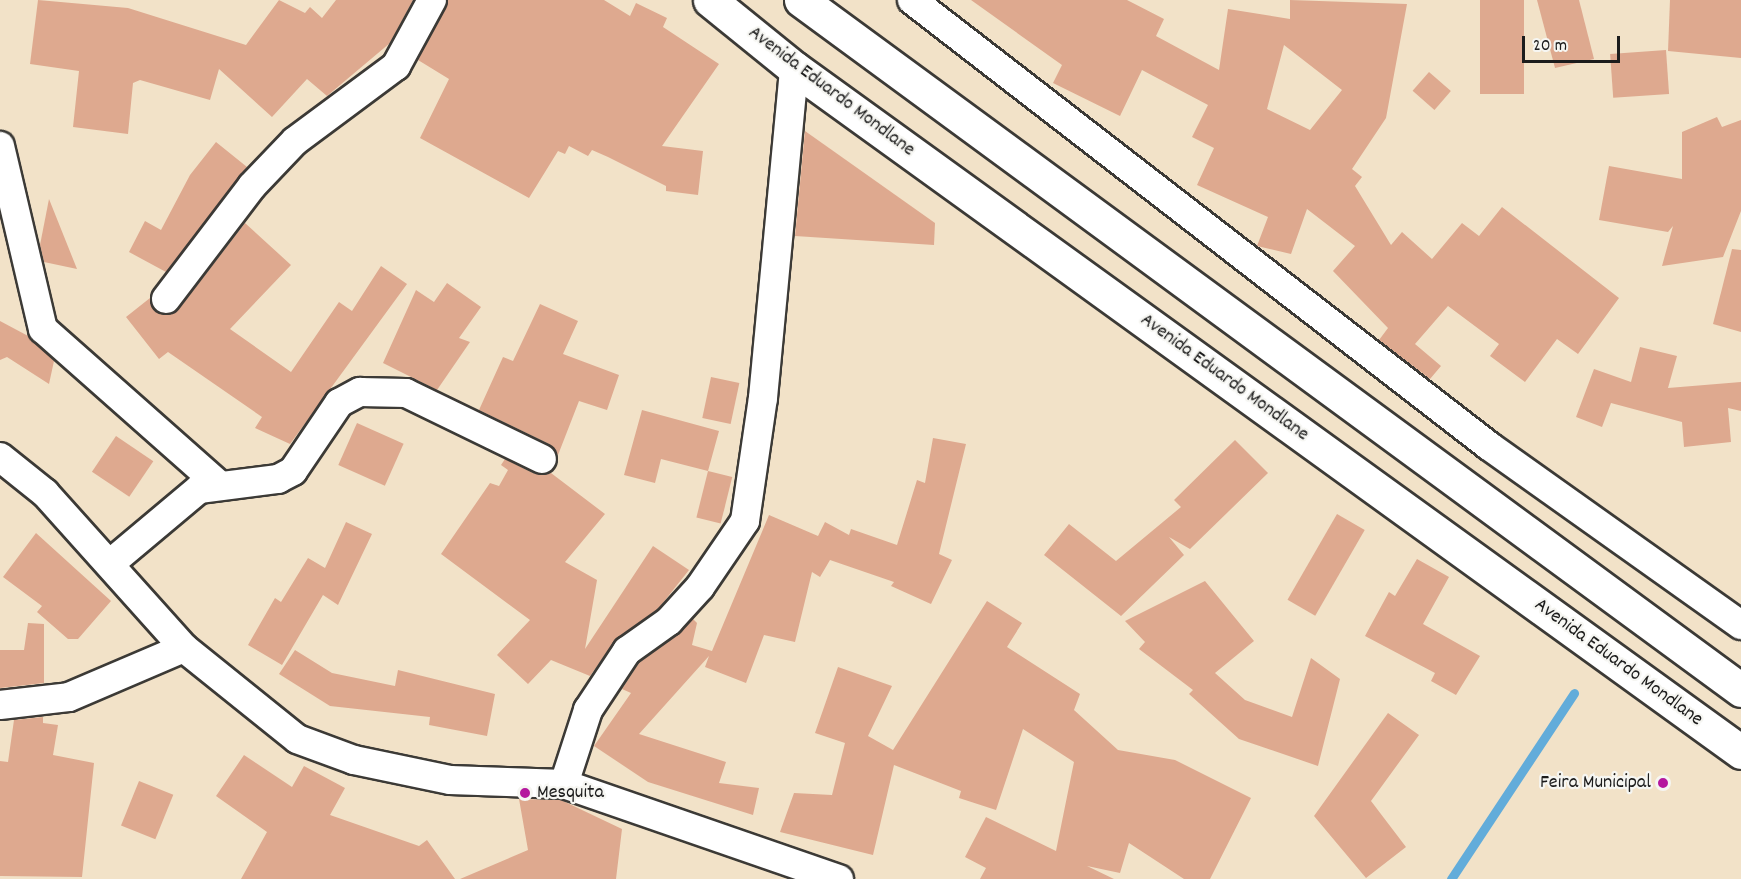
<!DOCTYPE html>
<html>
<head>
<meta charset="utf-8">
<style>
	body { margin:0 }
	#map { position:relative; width:1741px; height:879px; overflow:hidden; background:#f2e2c8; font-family:Dekko,sans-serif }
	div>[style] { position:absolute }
	.stream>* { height:9px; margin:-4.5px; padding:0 4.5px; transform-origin:4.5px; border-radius:4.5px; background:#62acda }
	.building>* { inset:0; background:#dea98f; transform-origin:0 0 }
	.roads { filter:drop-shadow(2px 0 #3c3a36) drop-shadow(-2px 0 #3c3a36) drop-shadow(0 2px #3c3a36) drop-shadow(0 -2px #3c3a36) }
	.street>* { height:28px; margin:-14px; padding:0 14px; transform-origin:14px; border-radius:14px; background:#fff }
	.secondary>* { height:33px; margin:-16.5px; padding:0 16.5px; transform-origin:16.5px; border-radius:16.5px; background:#fff }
	.dots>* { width:16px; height:16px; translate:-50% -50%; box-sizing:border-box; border:3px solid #f6f6f2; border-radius:50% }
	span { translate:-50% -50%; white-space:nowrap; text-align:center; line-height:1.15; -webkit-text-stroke:4.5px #f6f6f2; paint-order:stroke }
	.street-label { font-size:20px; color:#1c1c1c }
	.poi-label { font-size:20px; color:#1c1c1c }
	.right { translate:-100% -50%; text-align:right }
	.left { translate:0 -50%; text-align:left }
	.scale { position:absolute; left:1522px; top:36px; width:98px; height:27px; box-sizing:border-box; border:3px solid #1c1c1c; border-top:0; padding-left:8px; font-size:18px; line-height:21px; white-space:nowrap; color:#1c1c1c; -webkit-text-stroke:4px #f6f6f2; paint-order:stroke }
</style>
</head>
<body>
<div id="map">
	<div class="stream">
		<i style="left:1451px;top:879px;width:223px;rotate:-56.5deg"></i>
	</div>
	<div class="building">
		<i style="clip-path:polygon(38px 0,128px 8px,246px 45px,279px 0,305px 13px,310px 7px,322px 18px,336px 0,413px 0,390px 43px,327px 96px,307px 79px,272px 117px,219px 69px,210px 100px,140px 80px,133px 83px,128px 134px,73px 127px,79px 71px,30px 64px)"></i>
		<i style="clip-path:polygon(448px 0,604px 0,630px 16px,636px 3px,667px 18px,663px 27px,719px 64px,662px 146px,703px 151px,698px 195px,666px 191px,666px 186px,608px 157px,592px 150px,588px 156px,569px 146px,565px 154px,558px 151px,529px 198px,420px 138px,449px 79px,418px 60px)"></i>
		<i style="clip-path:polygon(evenodd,971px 0,1127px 0,1164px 19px,1156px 36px,1219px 70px,1228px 9px,1290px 19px,1290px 0,1407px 4px,1386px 118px,1352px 169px,1362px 177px,1355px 186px,1391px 245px,1402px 232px,1432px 259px,1462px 223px,1479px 236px,1502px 207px,1619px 298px,1578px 354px,1557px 339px,1525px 382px,1490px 356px,1499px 344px,1448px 306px,1415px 344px,1441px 366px,1430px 379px,1379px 340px,1388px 328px,1333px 271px,1355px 246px,1307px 209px,1291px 254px,1257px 246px,1268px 217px,1197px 185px,1214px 148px,1192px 137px,1208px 105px,1142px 70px,1120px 116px,1053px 83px,1062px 65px,971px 0,1284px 45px,1342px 90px,1310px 130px,1267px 109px,1284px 45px)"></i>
		<i style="left:1480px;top:0;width:44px;height:94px"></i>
		<i style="clip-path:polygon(1537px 0,1579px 0,1594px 59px,1555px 68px)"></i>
		<i style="clip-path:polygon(1670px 0,1741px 0,1741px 58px,1668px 51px)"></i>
		<i style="left:1666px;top:50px;width:44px;height:56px;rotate:86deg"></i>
		<i style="left:1429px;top:72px;width:29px;height:25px;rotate:41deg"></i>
		<i style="clip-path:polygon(1717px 117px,1722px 127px,1741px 120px,1741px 211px,1723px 257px,1662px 266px,1673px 226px,1668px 232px,1599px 220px,1609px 166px,1682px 179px,1682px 132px)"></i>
		<i style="clip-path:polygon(805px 131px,935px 223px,934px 245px,795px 236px)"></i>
		<i style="clip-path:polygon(216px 142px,247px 167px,166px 272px,129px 252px,145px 221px,161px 230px,190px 175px)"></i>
		<i style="clip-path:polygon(49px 199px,77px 269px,44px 262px,40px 245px)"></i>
		<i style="clip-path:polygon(245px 223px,291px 265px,230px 329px,291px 372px,339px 302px,352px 311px,381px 266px,407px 284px,290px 444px,255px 428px,262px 417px,168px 352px,159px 359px,126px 317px,150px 298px,163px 315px,179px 309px)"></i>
		<i style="clip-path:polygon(1732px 249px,1741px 250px,1741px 332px,1713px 324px)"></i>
		<i style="clip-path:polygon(447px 283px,481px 307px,459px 338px,470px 342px,437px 390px,383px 363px,416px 290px,434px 302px)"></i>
		<i style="clip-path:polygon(540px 304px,578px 321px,563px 354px,619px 375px,607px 410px,579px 401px,558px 455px,549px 444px,479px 410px,503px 357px,513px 361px)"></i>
		<i style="clip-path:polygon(0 321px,30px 337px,54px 361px,49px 384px,7px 357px,0 360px)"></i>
		<i style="clip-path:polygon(1640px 347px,1677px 356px,1668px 388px,1741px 382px,1741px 411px,1728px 408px,1731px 442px,1684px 447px,1682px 422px,1611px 403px,1602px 427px,1576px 417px,1594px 369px,1631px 382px)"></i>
		<i style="left:711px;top:377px;width:29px;height:42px;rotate:12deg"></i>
		<i style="clip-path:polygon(642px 410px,719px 431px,708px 471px,661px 459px,655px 483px,624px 475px)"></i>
		<i style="left:357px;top:423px;width:51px;height:46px;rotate:24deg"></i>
		<i style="left:116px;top:436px;width:45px;height:43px;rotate:34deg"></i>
		<i style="clip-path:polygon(933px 438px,966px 444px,939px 554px,952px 560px,931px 604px,891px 586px,894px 582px,830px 560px,820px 577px,812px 572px,795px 642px,764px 635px,746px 683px,705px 667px,709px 656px,639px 734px,726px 762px,719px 783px,759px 788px,753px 815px,648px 782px,594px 746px,631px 693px,622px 689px,639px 663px,693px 619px,697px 623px,692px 645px,712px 651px,769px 515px,818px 536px,825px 522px,849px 535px,851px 529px,897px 545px,917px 480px,925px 483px)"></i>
		<i style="clip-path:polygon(1235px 440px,1268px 473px,1190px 549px,1169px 537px,1184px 555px,1121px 616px,1044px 555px,1069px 524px,1116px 561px,1181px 507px,1174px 500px)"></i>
		<i style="clip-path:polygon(505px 459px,535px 474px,551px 473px,605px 514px,565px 562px,597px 580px,585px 649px,653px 546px,689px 570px,658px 609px,614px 642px,590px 676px,551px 660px,528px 684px,497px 655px,530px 620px,441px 554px,490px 483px,499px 486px,508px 470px,501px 465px)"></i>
		<i style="left:708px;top:471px;width:25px;height:48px;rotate:14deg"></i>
		<i style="left:1337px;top:514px;width:32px;height:99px;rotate:30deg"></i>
		<i style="clip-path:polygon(346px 522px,372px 534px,338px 605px,323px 595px,282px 665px,248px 645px,275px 598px,281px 602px,308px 558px,325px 568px)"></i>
		<i style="clip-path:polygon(36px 533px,111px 601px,78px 639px,68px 639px,37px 612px,42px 606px,3px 577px)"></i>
		<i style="clip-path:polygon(1417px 559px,1449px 577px,1423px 624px,1480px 656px,1456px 695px,1431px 681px,1435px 673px,1365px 636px,1389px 592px,1395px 596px)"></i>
		<i style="clip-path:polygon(1205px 581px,1254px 641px,1215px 673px,1245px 700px,1292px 717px,1311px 658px,1340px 679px,1318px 766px,1239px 739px,1189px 694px,1193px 690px,1139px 649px,1145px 642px,1125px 621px)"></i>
		<i style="clip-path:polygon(987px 601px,1022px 623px,1007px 647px,1080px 694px,1074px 710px,1118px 750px,1175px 760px,1251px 798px,1210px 879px,1184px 879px,1129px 843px,1120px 873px,1087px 866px,1114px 879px,980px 879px,986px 868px,965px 857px,986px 817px,1056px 851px,1074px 762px,1023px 729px,996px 810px,959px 798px,961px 791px,894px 765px,873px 855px,780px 832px,794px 793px,832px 795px,845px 743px,815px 733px,838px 667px,892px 686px,868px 736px,893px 750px)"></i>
		<i style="clip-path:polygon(28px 623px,44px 624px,44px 683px,0 688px,0 650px,24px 650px)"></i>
		<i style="clip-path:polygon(295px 650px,332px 673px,395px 686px,398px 670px,495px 694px,487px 736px,429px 725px,430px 717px,330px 706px,279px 674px)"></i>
		<i style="clip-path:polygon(1388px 713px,1419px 735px,1371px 801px,1406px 847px,1366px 878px,1314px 816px)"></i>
		<i style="clip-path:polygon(43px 717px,43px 723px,58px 725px,53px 755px,94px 763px,82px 877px,0 876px,0 761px,8px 762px,14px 720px)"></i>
		<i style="clip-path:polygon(244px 755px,292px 787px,304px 766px,345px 788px,330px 815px,419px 846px,427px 840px,455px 879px,241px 879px,267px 832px,216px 796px)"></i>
		<i style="left:139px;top:781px;width:37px;height:48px;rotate:22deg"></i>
		<i style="clip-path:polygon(519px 799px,561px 800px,622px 829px,616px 879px,460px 879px,528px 850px)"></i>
	</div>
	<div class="roads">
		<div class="street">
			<i style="left:912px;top:0;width:729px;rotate:37.7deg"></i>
			<i style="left:1489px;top:446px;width:309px;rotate:35.4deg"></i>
			<i style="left:0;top:146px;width:188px;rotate:76.8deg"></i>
			<i style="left:43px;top:329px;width:232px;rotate:41.5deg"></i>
			<i style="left:166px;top:299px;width:142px;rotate:-52.7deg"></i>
			<i style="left:252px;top:186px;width:62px;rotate:-46.3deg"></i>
			<i style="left:295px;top:141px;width:126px;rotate:-36.6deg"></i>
			<i style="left:396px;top:66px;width:75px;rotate:-61.4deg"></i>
			<i style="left:0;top:457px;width:58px;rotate:38.7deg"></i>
			<i style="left:45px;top:493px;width:208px;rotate:48.1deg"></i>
			<i style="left:184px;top:648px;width:145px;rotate:38.8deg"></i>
			<i style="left:297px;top:739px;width:61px;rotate:20.2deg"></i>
			<i style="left:354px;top:760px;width:98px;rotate:11.8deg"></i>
			<i style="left:450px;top:780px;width:114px;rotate:2deg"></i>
			<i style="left:564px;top:784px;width:291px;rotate:19.1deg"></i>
			<i style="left:112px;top:562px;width:114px;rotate:-40deg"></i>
			<i style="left:199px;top:489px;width:80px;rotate:-7.2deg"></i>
			<i style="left:278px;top:479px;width:17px;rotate:-28deg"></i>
			<i style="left:293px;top:471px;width:82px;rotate:-55.9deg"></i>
			<i style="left:339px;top:403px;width:24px;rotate:-28deg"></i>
			<i style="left:360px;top:392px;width:46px;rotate:1.2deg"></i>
			<i style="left:406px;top:393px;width:151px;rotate:25.9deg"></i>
			<i style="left:0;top:705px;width:69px;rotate:-6.6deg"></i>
			<i style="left:69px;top:697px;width:125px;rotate:-23.1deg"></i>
			<i style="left:564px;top:784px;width:78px;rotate:-72deg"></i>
			<i style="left:588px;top:710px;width:71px;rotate:-56.5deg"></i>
			<i style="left:627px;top:651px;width:52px;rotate:-35.5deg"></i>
			<i style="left:669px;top:621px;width:46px;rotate:-47.6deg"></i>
			<i style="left:700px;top:587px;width:80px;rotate:-55.7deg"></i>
			<i style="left:745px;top:521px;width:124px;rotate:-81.7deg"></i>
			<i style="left:763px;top:398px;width:331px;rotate:-84.6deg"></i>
		</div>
		<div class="secondary">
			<i style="left:710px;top:0;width:108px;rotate:39deg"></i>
			<i style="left:794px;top:68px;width:1168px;rotate:35.84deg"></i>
			<i style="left:801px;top:0;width:1166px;rotate:36.28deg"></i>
		</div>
	</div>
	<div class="dots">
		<i style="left:1663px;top:783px;background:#b5179e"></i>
		<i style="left:525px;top:793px;background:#b5179e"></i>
	</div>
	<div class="street-label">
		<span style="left:831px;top:92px;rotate:37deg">Avenida Eduardo Mondlane</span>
		<span style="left:1224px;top:378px;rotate:36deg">Avenida Eduardo Mondlane</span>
		<span style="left:1618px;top:663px;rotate:36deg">Avenida Eduardo Mondlane</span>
	</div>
	<div class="poi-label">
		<span class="right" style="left:1651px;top:783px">Feira Municipal</span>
		<span class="left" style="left:537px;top:793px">Mesquita</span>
	</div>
	<div class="scale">20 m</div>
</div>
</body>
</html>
